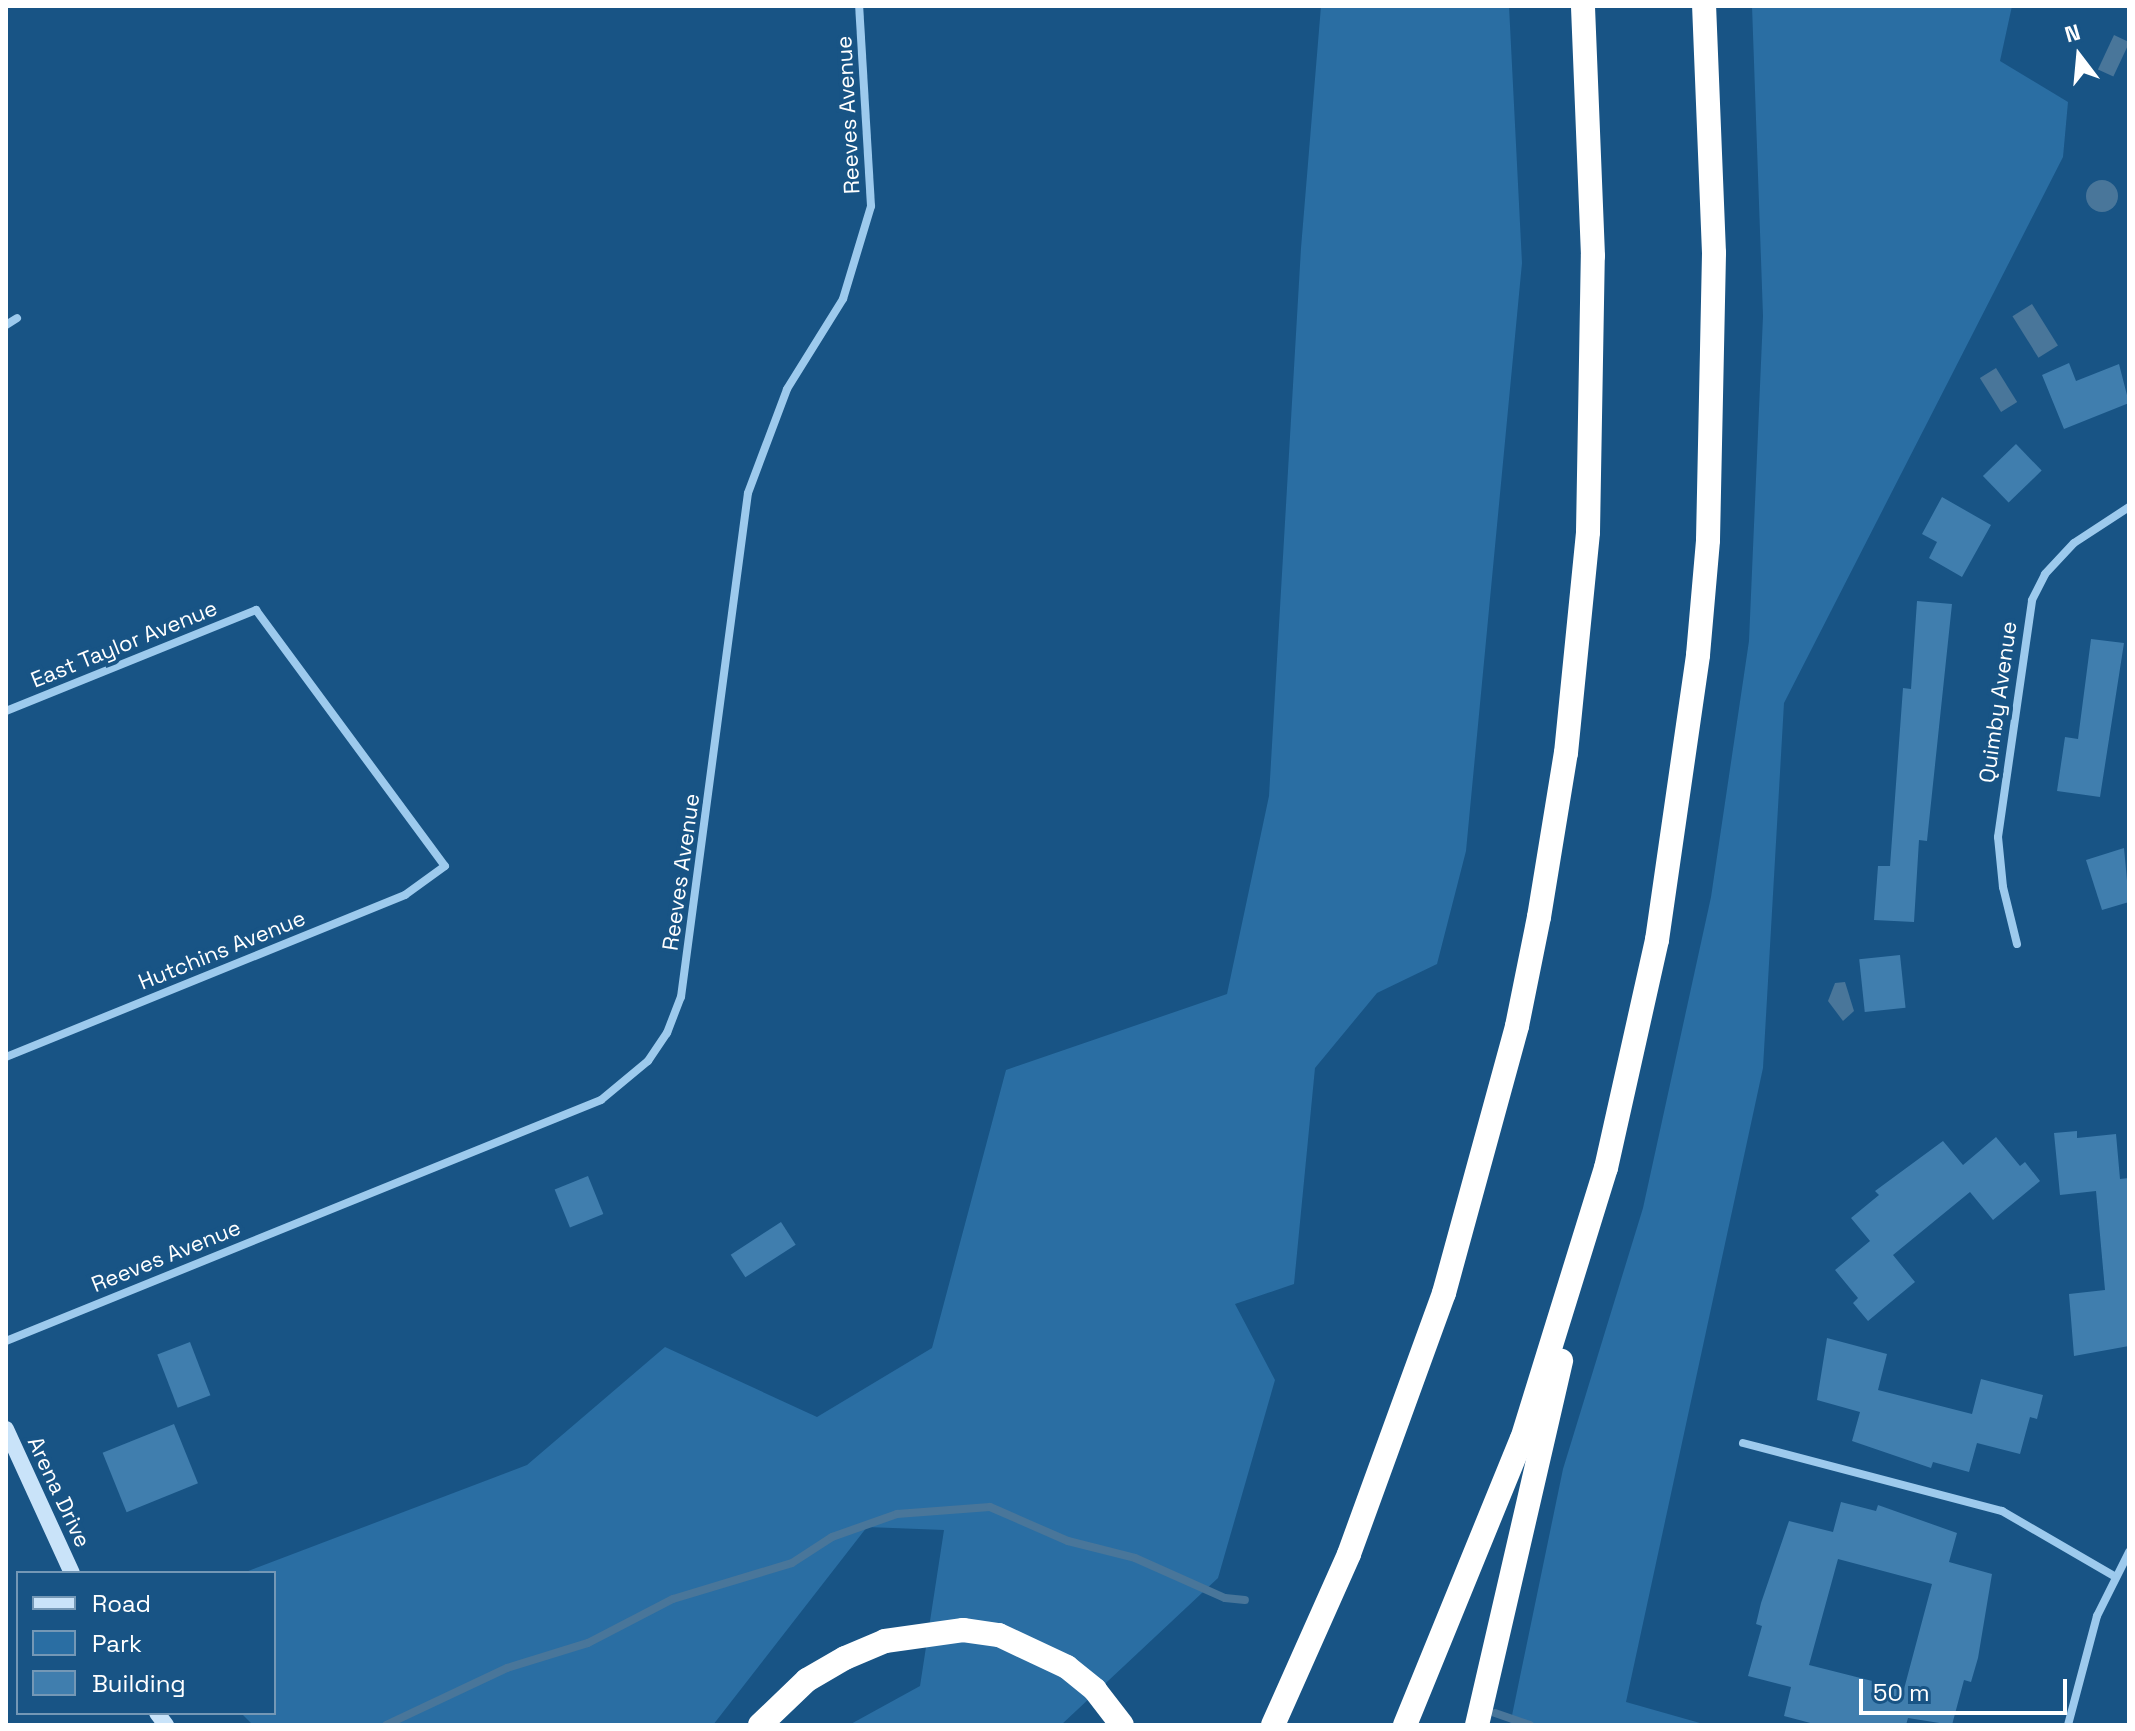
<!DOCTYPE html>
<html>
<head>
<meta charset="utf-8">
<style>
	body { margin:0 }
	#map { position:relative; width:2135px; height:1731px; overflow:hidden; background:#185485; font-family:"Space Grotesk",sans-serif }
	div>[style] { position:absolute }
	.green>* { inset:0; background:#2a6ea3 }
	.water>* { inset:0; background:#49769a; transform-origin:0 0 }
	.round { border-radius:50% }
	.stream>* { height:8px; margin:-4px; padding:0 4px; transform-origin:4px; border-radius:4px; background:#49769a }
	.building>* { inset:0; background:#407eae; transform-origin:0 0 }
	.street>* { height:8px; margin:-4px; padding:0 4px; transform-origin:4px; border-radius:4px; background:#9dcaed }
	.secondary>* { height:16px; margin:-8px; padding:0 8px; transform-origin:8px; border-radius:8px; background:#c9e3f9 }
	.highway>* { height:24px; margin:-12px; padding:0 12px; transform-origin:12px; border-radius:12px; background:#fff }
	span { translate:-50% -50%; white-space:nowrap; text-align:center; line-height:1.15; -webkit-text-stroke:8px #185485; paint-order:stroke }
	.street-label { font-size:22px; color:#fff }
	.frame { position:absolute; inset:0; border:8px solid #fff; pointer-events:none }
	.legend { position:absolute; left:16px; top:1571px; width:260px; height:144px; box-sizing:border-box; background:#185485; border:2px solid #7498b6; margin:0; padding:10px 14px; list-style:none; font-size:24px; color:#fff }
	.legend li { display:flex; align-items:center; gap:16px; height:40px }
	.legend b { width:40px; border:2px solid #7498b6 }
	.north { position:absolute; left:2039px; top:16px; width:80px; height:80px; -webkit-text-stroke:6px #185485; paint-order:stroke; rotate:344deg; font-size:22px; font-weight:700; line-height:32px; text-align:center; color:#fff }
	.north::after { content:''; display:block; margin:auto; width:28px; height:36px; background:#fff; clip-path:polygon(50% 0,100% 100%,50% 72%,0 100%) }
	.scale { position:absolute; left:1859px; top:1679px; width:208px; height:36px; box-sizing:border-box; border:4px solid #fff; border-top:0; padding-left:10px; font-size:24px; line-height:28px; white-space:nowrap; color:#fff; -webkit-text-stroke:6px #185485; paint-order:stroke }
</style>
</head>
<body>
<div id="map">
	<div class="green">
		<i style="clip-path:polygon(1321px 6px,1509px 6px,1522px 263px,1466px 851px,1437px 964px,1377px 993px,1315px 1068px,1294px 1284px,1235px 1304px,1275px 1380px,1218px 1578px,1061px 1725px,849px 1725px,920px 1686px,944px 1530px,867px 1527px,713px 1725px,253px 1725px,241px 1713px,274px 1713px,274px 1573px,243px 1573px,527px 1465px,665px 1347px,817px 1417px,932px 1348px,1006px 1070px,1227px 994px,1269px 796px,1301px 248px)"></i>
		<i style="clip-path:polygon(1752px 6px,2012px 6px,2000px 61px,2068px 102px,2063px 157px,1784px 703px,1763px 1068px,1626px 1702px,1707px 1725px,1510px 1725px,1563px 1469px,1643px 1208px,1711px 897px,1749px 641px,1763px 316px)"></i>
	</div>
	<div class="water">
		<i style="left:2114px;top:35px;width:17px;height:38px;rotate:25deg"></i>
		<i class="round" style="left:2086px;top:180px;width:32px;height:32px"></i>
		<i style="left:2032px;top:304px;width:49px;height:23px;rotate:58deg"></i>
		<i style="left:1996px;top:368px;width:40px;height:19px;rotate:58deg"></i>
		<i style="clip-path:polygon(1845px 982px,1854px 1011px,1843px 1021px,1828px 1001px,1835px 983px)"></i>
	</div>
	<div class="stream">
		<i style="left:1495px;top:1713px;width:37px;rotate:19deg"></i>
		<i style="left:386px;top:1725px;width:134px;rotate:-25.2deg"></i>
		<i style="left:507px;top:1668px;width:85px;rotate:-17.2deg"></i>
		<i style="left:588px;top:1643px;width:96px;rotate:-27.4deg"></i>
		<i style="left:673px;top:1599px;width:124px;rotate:-16.8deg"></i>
		<i style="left:792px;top:1563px;width:48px;rotate:-33deg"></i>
		<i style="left:832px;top:1537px;width:69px;rotate:-19.5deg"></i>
		<i style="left:897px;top:1514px;width:93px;rotate:-4.3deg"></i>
		<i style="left:990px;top:1507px;width:85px;rotate:23.6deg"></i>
		<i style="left:1068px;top:1541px;width:69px;rotate:14.2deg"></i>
		<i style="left:1135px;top:1558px;width:98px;rotate:24deg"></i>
		<i style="left:1225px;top:1598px;width:20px;rotate:6deg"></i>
	</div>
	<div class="building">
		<i style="clip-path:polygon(2069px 363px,2076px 381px,2119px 364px,2129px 403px,2064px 429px,2042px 375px)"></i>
		<i style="left:2016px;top:444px;width:37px;height:46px;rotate:46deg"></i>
		<i style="clip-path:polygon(1942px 497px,1991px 525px,1962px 577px,1929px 558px,1937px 542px,1922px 534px)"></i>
		<i style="clip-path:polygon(1917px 601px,1952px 604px,1927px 841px,1919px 840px,1914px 922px,1874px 920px,1878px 866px,1890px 866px,1903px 688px,1911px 689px)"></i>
		<i style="clip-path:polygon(2091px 639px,2124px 643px,2100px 797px,2057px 791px,2065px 737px,2078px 739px)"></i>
		<i style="clip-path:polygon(2124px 848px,2129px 902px,2102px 910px,2086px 860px)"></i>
		<i style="left:1900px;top:955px;width:53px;height:41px;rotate:84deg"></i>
		<i style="clip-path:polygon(2077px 1131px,2077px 1138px,2116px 1134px,2120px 1179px,2129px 1178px,2129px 1346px,2074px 1356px,2069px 1294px,2105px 1290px,2096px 1191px,2060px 1195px,2054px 1133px)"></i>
		<i style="clip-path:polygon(1996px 1137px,2020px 1166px,2025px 1162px,2040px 1181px,1993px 1220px,1970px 1192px,1893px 1255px,1915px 1282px,1868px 1321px,1853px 1303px,1858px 1298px,1835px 1270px,1870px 1241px,1851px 1218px,1879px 1195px,1875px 1191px,1943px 1141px,1963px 1165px)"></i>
		<i style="left:588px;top:1176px;width:41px;height:36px;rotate:68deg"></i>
		<i style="left:781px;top:1222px;width:27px;height:60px;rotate:57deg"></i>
		<i style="clip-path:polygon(1827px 1338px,1887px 1354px,1878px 1390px,1972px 1414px,1981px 1379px,2043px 1395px,2037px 1419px,2030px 1417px,2020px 1454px,1977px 1443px,1969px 1472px,1933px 1462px,1931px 1468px,1852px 1441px,1860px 1412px,1817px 1400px)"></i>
		<i style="left:190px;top:1342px;width:57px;height:35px;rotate:69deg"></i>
		<i style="left:174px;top:1424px;width:64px;height:77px;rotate:68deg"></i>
		<i style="clip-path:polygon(evenodd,1841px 1502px,1876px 1511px,1878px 1505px,1957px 1533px,1949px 1562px,1992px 1574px,1978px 1658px,1971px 1682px,1964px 1680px,1952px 1725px,1908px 1718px,1906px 1725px,1818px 1725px,1784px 1716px,1791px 1687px,1748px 1676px,1762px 1626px,1756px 1624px,1761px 1603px,1789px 1521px,1833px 1532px,1841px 1502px,1838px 1559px,1932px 1584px,1904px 1689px,1809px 1665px,1838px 1559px)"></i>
	</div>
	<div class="street">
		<i style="left:6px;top:325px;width:13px;rotate:-32deg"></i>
		<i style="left:6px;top:711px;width:270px;rotate:-22deg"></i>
		<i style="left:256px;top:610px;width:318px;rotate:53.6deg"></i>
		<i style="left:445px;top:866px;width:49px;rotate:144.1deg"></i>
		<i style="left:405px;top:895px;width:431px;rotate:157.9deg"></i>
		<i style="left:2017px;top:944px;width:59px;rotate:-103.8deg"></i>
		<i style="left:2003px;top:887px;width:50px;rotate:-95.7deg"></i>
		<i style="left:1998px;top:837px;width:239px;rotate:-81.8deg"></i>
		<i style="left:2032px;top:600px;width:29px;rotate:-63deg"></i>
		<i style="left:2045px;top:574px;width:42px;rotate:-46.9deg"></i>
		<i style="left:2074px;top:543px;width:66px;rotate:-33.2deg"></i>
		<i style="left:6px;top:1341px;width:642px;rotate:-22.05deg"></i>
		<i style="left:601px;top:1100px;width:61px;rotate:-39.7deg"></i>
		<i style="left:648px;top:1061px;width:34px;rotate:-56deg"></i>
		<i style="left:667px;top:1033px;width:39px;rotate:-69deg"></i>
		<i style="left:681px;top:997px;width:508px;rotate:-82.43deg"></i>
		<i style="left:748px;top:493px;width:111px;rotate:-69.4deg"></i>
		<i style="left:787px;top:389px;width:106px;rotate:-58.1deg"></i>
		<i style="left:843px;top:299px;width:97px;rotate:-73.2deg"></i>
		<i style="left:871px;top:206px;width:200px;rotate:-93.4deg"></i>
		<i style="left:1743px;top:1443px;width:268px;rotate:14.7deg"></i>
		<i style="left:2002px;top:1511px;width:129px;rotate:30.1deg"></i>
		<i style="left:2068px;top:1725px;width:113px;rotate:-75.1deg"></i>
		<i style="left:2097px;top:1616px;width:72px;rotate:-63.4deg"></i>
	</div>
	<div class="secondary">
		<i style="left:6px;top:1429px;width:158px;rotate:65.4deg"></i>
		<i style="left:157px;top:1713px;width:15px;rotate:53deg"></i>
	</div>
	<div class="highway">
		<i style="left:760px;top:1725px;width:65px;rotate:-43.8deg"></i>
		<i style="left:807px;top:1680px;width:44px;rotate:-30.1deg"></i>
		<i style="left:845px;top:1658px;width:43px;rotate:-23deg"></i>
		<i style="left:885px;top:1641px;width:79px;rotate:-8deg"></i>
		<i style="left:963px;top:1630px;width:36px;rotate:8deg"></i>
		<i style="left:999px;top:1635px;width:75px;rotate:25.2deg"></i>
		<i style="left:1067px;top:1667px;width:36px;rotate:39deg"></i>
		<i style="left:1095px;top:1690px;width:44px;rotate:52.4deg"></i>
		<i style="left:1273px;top:1725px;width:187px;rotate:-66deg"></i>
		<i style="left:1349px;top:1554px;width:278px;rotate:-70deg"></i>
		<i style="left:1444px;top:1293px;width:277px;rotate:-74.7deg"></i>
		<i style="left:1517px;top:1026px;width:111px;rotate:-78.6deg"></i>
		<i style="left:1539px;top:917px;width:166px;rotate:-80.7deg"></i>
		<i style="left:1566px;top:753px;width:222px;rotate:-84.3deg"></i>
		<i style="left:1588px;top:532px;width:276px;rotate:-89deg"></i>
		<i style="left:1593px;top:256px;width:250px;rotate:-92.3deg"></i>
		<i style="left:1405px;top:1725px;width:309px;rotate:-67.8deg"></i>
		<i style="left:1522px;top:1439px;width:284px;rotate:-72.8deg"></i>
		<i style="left:1606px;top:1168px;width:234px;rotate:-77.4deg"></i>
		<i style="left:1657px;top:940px;width:288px;rotate:-81.8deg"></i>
		<i style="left:1698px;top:655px;width:115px;rotate:-85deg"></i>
		<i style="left:1708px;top:540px;width:287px;rotate:-88.8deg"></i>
		<i style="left:1714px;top:253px;width:247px;rotate:-92.3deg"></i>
		<i style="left:1477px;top:1725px;width:374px;rotate:-77deg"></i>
	</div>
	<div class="street-label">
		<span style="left:848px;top:115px;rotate:-93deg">Reeves Avenue</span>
		<span style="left:124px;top:644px;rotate:-22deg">East Taylor Avenue</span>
		<span style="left:1998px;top:702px;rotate:-82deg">Quimby Avenue</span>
		<span style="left:681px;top:872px;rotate:-82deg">Reeves Avenue</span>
		<span style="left:222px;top:950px;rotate:-22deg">Hutchins Avenue</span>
		<span style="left:166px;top:1256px;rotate:-22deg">Reeves Avenue</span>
		<span style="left:59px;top:1492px;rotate:65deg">Arena Drive</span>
	</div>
	<div class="frame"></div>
	<ul class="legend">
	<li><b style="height:10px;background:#c9e3f9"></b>Road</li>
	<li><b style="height:22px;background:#2a6ea3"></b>Park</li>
	<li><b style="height:22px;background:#407eae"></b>Building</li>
	</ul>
	<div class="north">N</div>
	<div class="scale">50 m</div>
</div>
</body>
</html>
